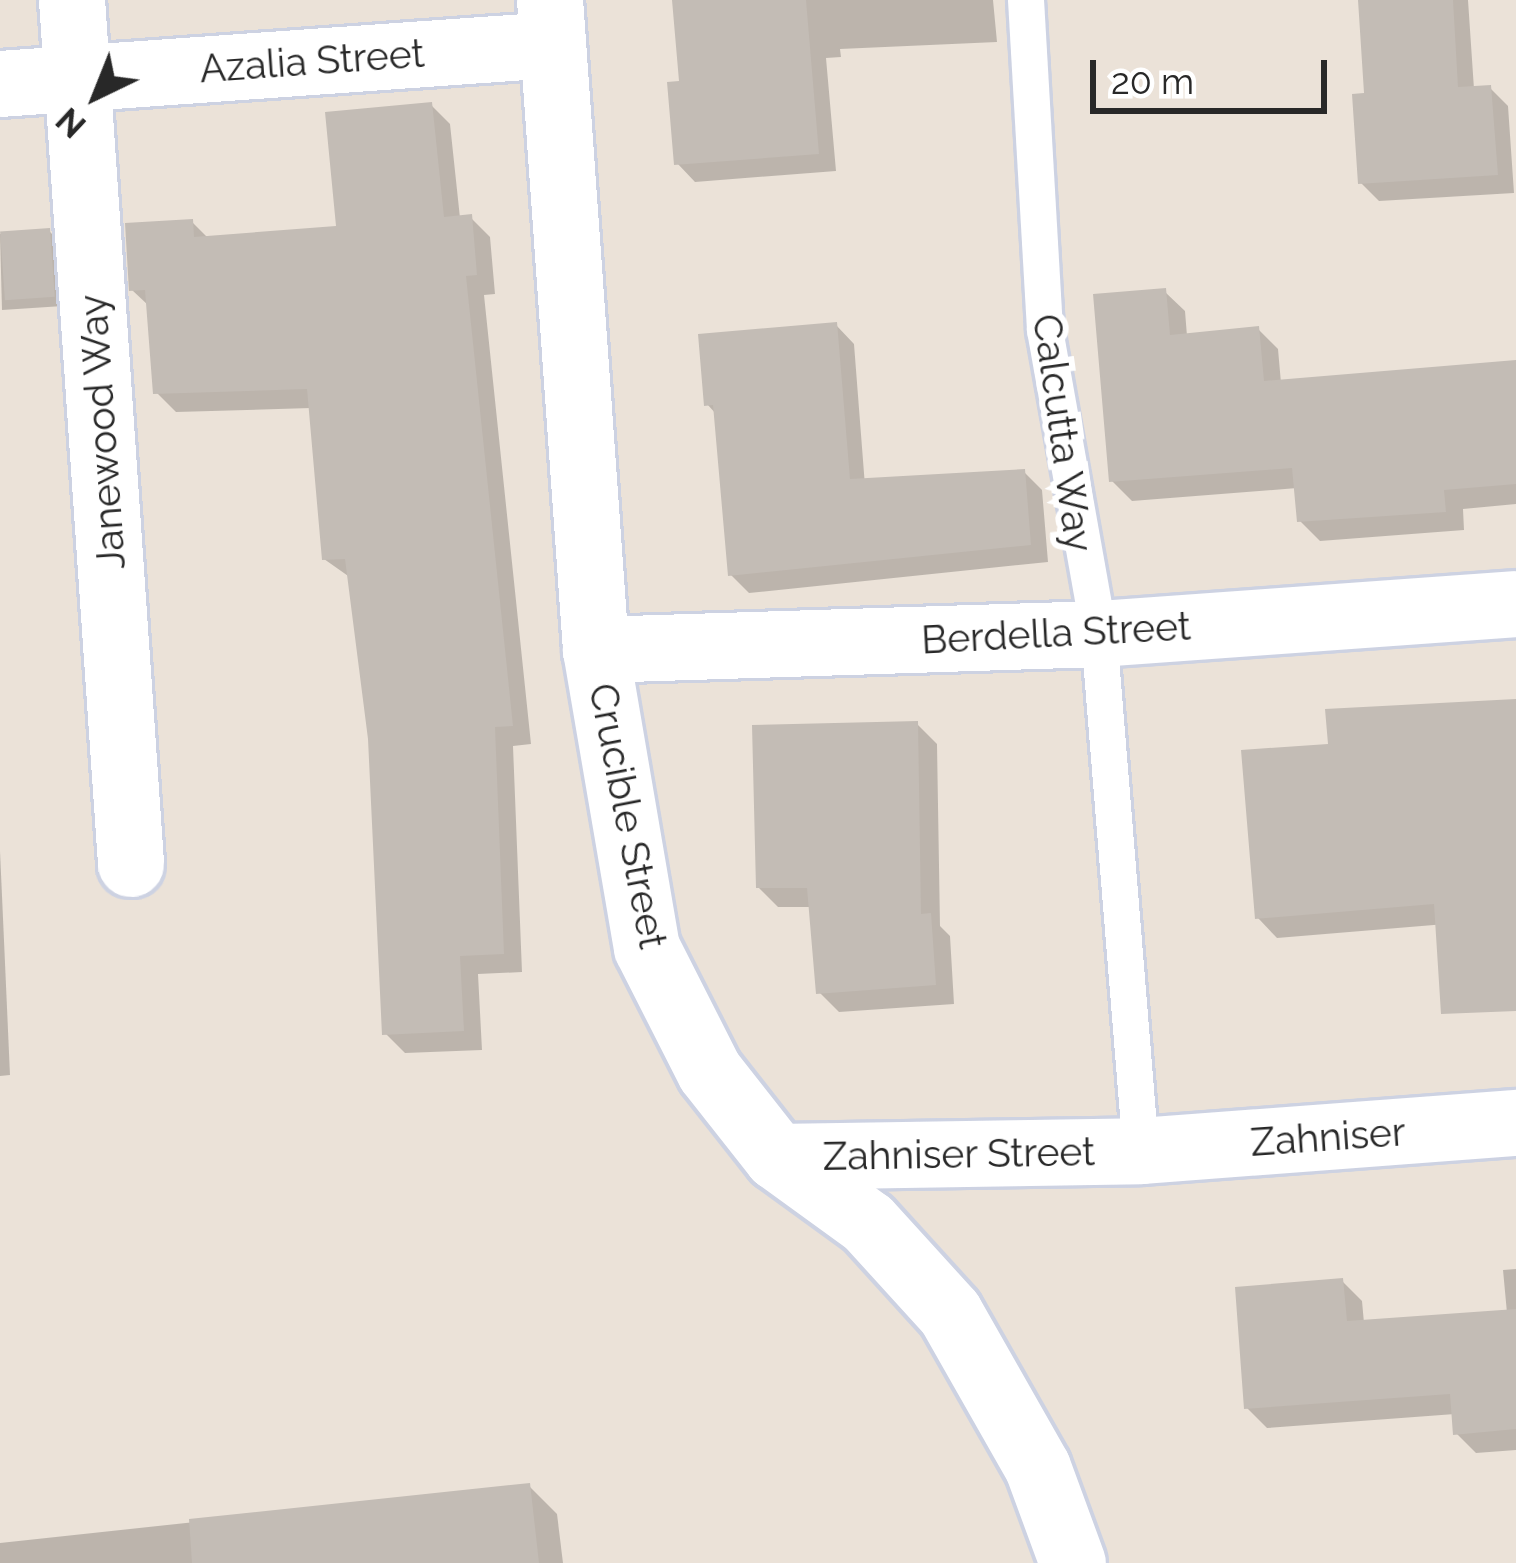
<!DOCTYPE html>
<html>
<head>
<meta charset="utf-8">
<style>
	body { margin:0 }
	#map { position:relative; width:1516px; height:1563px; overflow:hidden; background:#ebe2d8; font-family:Raleway,sans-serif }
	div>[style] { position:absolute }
	.shadow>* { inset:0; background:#0003 }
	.building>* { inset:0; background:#c3bcb5; transform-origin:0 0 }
	.roads { filter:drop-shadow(3px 0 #cdd2e2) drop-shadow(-3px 0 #cdd2e2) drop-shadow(0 3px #cdd2e2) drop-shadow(0 -3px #cdd2e2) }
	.lane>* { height:36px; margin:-18px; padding:0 18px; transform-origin:18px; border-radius:18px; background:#fff }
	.street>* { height:66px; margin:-33px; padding:0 33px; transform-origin:33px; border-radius:33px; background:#fff }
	span { translate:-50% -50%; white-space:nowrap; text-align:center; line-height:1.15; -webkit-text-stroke:12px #fff; paint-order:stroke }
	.street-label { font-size:39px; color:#282828 }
	.north { position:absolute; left:36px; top:36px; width:120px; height:120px; -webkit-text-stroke:9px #fff; paint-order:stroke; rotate:223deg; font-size:33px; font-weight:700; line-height:48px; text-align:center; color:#282828 }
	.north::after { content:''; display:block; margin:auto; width:42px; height:54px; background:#282828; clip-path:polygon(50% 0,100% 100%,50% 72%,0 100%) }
	.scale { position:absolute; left:1090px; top:60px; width:237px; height:54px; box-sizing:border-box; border:6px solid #282828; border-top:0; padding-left:15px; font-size:36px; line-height:42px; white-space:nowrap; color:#282828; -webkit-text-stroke:9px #fff; paint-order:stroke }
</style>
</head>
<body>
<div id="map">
	<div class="shadow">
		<i style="clip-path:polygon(675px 0,993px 0,997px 42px,840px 49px,841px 57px,826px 58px,836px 171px,695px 182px,677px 163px,682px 84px)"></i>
		<i style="clip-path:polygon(1361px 0,1468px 0,1474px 89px,1490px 88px,1508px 106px,1514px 193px,1379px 201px,1361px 183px,1367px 96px)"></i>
		<i style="clip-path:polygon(431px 105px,450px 124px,460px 218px,471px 218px,490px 237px,495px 294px,484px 295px,531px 744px,513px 746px,522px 972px,478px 974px,482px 1050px,405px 1053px,385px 1033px,371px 738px,351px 578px,324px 559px,311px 408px,176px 412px,156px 392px,149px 306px,132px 290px,192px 222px,209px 239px,340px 228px)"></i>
		<i style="clip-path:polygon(49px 231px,59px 241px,63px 306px,2px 310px,0 234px)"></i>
		<i style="clip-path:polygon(1165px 292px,1185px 311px,1187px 336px,1258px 329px,1278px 349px,1281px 383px,1516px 363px,1516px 504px,1463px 509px,1464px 530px,1320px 541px,1300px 521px,1297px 488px,1132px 501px,1112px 481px)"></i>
		<i style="clip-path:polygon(836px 325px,854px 344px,865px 486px,1024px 472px,1042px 490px,1048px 562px,749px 593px,731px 575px,717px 415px,707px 404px)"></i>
		<i style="clip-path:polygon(1516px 701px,1516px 891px,1494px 920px,1277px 938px,1258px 918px,1331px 747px)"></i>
		<i style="clip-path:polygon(917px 724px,937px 744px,940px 926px,950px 936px,954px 1004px,839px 1012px,819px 992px,812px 907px,778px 907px,758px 887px)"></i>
		<i style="clip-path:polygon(0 851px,10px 1075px,0 1076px)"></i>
		<i style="clip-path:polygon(1516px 1269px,1516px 1450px,1476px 1453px,1456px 1433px,1455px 1414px,1267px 1428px,1247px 1408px,1342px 1281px,1362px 1301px,1364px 1323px,1507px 1313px,1503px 1270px)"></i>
		<i style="clip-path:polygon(529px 1486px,557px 1514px,563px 1563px,0 1563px,0 1543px)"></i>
	</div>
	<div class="building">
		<i style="clip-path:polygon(672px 0,806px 0,819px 154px,674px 165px,667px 82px,679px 81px)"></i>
		<i style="clip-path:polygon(1358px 0,1453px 0,1458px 87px,1491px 85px,1498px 175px,1358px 184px,1352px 94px,1364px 93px)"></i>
		<i style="clip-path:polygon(432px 102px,444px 217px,472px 214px,477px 275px,466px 276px,513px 726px,495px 727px,504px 954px,460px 956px,464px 1031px,382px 1035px,368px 739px,345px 559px,322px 560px,307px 389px,153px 394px,145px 290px,129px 291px,125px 223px,193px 219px,194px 237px,336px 226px,325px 112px)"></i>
		<i style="left:50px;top:228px;width:69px;height:50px;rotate:86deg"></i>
		<i style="clip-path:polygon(1166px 288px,1170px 335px,1259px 326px,1264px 381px,1516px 360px,1516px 484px,1444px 490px,1446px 512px,1297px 522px,1292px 468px,1109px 482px,1093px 294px)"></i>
		<i style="clip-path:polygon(837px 322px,850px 479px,1025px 469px,1031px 545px,728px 576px,713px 405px,704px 406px,698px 334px)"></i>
		<i style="clip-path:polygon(1516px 699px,1516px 1011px,1441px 1014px,1434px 904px,1255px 919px,1241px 750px,1328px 744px,1325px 709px)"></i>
		<i style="clip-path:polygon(918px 721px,921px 914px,931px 913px,936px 985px,816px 994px,807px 888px,756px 888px,752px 725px)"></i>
		<i style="clip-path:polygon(1343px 1278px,1347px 1321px,1516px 1309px,1516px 1429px,1453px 1435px,1450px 1394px,1244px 1409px,1235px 1287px)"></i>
		<i style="clip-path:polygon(530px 1483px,539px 1563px,192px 1563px,189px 1519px)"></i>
	</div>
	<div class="roads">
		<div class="lane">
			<i style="left:1026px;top:0;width:331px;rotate:86.7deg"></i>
			<i style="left:1045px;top:330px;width:309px;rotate:79.9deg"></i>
			<i style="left:1099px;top:634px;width:519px;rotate:85.36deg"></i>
		</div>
		<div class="street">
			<i style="left:72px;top:0;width:866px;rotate:86.09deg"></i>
			<i style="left:550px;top:0;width:652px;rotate:85.95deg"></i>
			<i style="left:596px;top:650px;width:302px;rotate:80.3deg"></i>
			<i style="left:647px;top:948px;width:139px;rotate:63.1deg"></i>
			<i style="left:710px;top:1072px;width:108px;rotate:51.8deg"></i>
			<i style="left:777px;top:1157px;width:112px;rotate:36deg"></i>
			<i style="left:868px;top:1223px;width:122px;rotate:47.7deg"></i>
			<i style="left:950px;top:1313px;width:178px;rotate:60.4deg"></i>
			<i style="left:1038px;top:1468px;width:101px;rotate:69.8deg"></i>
			<i style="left:0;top:84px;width:554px;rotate:-4.03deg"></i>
			<i style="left:596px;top:650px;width:503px;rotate:-1.82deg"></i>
			<i style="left:1099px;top:634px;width:418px;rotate:-4.1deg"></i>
			<i style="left:777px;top:1157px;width:364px;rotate:-0.9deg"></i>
			<i style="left:1141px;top:1151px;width:376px;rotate:-4.3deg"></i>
		</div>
	</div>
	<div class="street-label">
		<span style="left:312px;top:61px;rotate:-4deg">Azalia Street</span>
		<span style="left:102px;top:432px;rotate:-94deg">Janewood Way</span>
		<span style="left:1063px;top:433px;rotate:82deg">Calcutta Way</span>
		<span style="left:1056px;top:633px;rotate:-3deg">Berdella Street</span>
		<span style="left:628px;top:816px;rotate:79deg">Crucible Street</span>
		<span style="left:1328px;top:1137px;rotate:-4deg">Zahniser</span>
		<span style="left:959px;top:1154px;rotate:-1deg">Zahniser Street</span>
	</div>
	<div class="north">N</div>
	<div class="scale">20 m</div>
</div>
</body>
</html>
